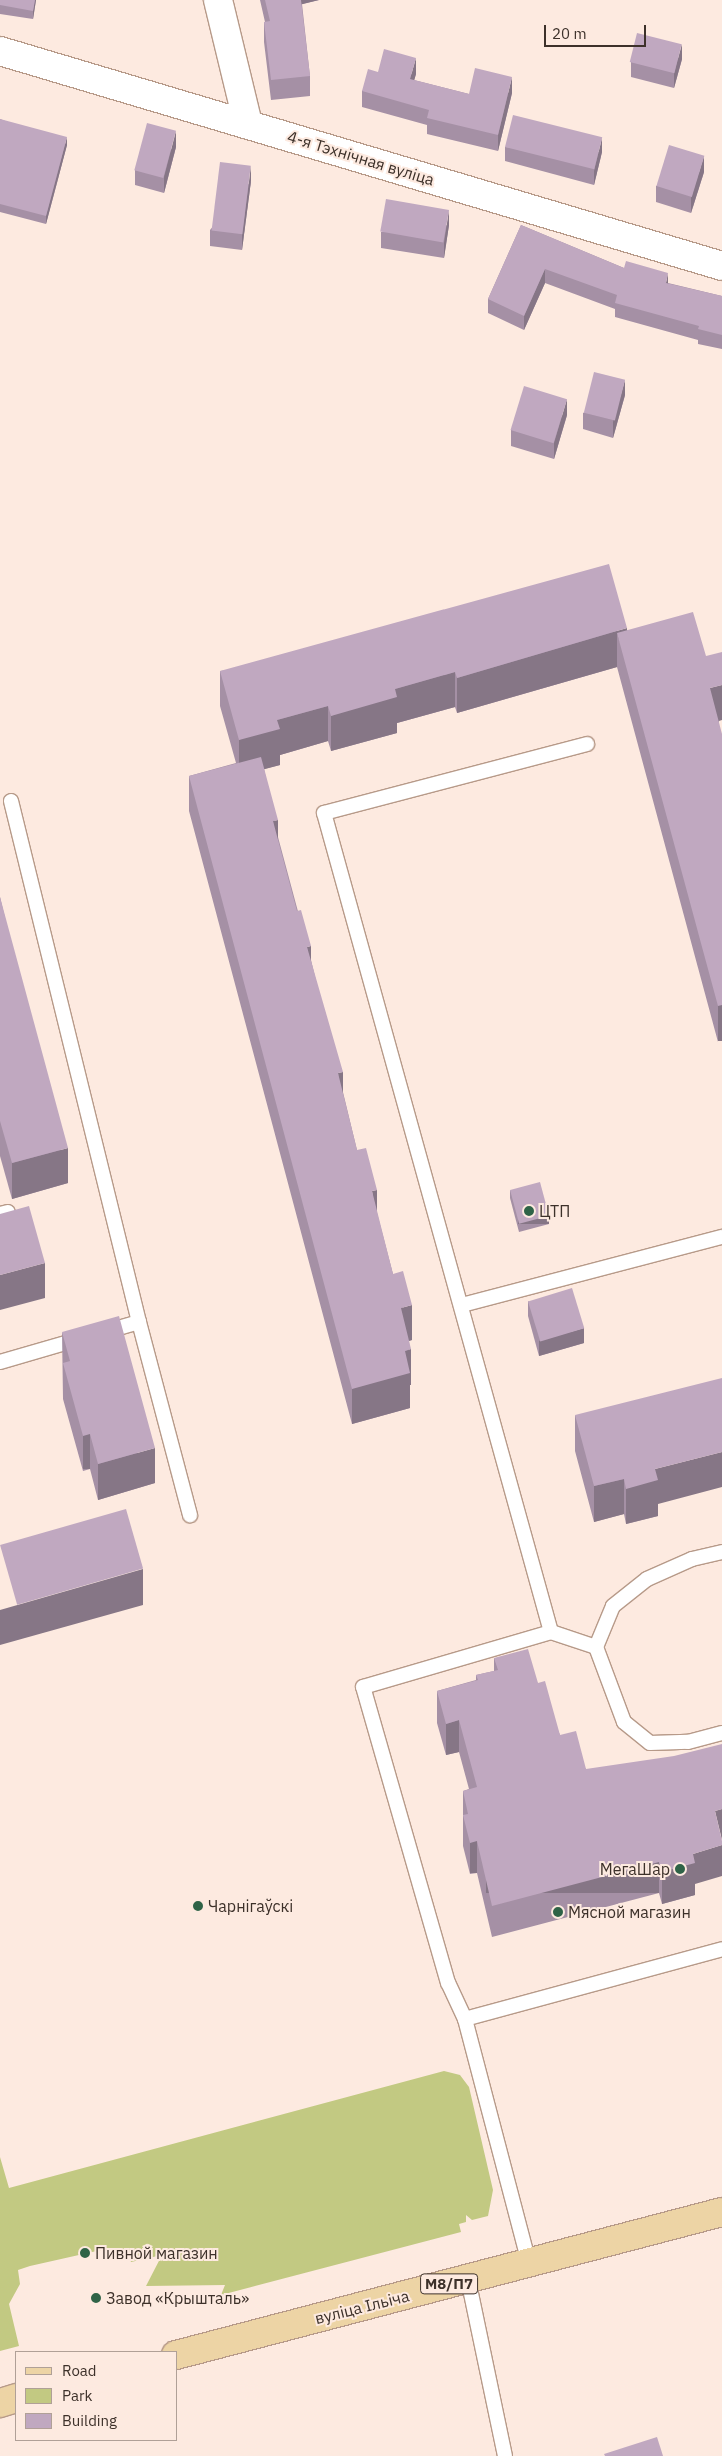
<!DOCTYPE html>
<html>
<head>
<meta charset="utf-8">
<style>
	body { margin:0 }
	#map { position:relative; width:722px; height:2456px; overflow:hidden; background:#fdeae0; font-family:"IBM Plex Sans",sans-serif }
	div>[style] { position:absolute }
	.green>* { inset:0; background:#c2c982 }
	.roads { filter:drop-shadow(1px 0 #b79a89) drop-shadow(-1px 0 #b79a89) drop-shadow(0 1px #b79a89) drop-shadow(0 -1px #b79a89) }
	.service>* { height:14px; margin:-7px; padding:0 7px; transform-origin:7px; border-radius:7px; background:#fff }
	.minor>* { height:28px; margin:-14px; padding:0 14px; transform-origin:14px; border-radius:14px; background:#fff }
	.primary>* { height:28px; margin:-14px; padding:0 14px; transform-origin:14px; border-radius:14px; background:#edd4a5 }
	.wall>* { inset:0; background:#a590a5 }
	.shaded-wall>* { inset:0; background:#867686; transform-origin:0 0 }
	.building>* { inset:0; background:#c0a8c0; transform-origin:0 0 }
	.dots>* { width:14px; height:14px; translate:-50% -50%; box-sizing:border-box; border:2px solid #fdeae0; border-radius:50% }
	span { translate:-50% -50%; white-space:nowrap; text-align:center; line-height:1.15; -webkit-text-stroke:4px #fdeae0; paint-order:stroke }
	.shield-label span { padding:1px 4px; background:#fdeae0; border:1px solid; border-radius:4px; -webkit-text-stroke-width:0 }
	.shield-label { font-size:15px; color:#3d312a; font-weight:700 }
	.street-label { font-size:16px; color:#3d312a }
	.poi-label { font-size:16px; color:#3d312a }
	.left { translate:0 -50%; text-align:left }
	.right { translate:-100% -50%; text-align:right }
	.legend { position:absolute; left:15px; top:2351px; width:162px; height:90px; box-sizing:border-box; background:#fdeae0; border:1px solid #b0a097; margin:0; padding:6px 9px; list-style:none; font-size:15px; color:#3d312a }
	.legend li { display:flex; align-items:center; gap:10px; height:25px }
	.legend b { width:25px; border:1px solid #b0a097 }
	.scale { position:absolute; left:544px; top:25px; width:102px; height:22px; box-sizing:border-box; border:2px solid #3d312a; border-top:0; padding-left:6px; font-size:15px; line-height:18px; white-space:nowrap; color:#3d312a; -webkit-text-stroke:4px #fdeae0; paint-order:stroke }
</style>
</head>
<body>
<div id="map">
	<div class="green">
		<i style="clip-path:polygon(444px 2071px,460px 2075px,469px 2087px,493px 2190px,488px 2216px,472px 2220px,466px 2215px,466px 2222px,459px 2224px,461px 2232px,221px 2295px,225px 2285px,146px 2286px,162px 2255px,131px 2262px,128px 2253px,120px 2248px,110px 2248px,30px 2266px,18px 2270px,20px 2284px,9px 2304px,19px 2346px,0 2351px,0 2157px,9px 2188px)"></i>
	</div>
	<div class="roads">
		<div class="service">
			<i style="left:11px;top:801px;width:536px;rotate:76.2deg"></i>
			<i style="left:139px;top:1322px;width:36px;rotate:164deg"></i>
			<i style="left:0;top:1214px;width:8px;rotate:-14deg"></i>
			<i style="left:462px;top:1305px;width:269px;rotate:-14.7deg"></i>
			<i style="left:139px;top:1322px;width:200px;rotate:75.2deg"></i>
			<i style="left:0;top:1362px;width:82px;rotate:-16.2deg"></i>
			<i style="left:551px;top:1632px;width:47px;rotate:18.4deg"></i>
			<i style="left:596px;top:1647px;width:80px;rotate:69.5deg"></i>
			<i style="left:624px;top:1722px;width:33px;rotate:39deg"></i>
			<i style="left:650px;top:1743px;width:38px;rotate:-2deg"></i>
			<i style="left:688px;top:1742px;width:35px;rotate:-15deg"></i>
			<i style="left:596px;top:1647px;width:44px;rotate:-67.5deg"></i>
			<i style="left:613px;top:1606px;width:43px;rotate:-38.5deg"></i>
			<i style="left:647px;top:1579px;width:49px;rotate:-24deg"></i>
			<i style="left:692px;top:1559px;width:31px;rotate:-13deg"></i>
			<i style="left:465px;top:2019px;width:266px;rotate:-15.2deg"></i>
			<i style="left:529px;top:2263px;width:252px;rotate:-104.7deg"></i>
			<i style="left:465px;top:2019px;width:40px;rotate:-115deg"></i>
			<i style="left:448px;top:1983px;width:308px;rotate:-106deg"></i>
			<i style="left:363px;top:1687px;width:196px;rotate:-16.3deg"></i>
			<i style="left:551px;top:1632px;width:850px;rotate:-105.49deg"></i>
			<i style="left:324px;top:813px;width:272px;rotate:-14.7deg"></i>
			<i style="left:468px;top:2279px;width:181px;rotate:78.2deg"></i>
		</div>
		<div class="minor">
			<i style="left:218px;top:0;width:128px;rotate:76.4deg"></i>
			<i style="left:0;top:51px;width:753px;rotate:16.58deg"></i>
		</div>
		<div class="primary">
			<i style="left:176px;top:2355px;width:564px;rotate:-14.68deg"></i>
			<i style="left:0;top:2403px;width:17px;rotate:-17deg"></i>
		</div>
	</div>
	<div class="wall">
		<i style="clip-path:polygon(0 0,36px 0,33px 19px,0 14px)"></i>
		<i style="clip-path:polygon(260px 0,319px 0,302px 4px,310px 76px,310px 96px,271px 100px,264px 42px,264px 22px,265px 22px)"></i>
		<i style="clip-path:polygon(682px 59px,674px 88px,631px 77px,631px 62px)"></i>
		<i style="clip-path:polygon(378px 72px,416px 74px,414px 80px,469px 94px,512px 93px,498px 151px,427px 134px,427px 125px,362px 107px,362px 91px)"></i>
		<i style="clip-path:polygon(0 119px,67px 145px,46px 224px,0 212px)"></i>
		<i style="clip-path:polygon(176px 147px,164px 193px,135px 185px,135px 170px)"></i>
		<i style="clip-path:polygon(505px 147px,602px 152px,594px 185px,505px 161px)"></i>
		<i style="clip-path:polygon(704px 172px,691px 213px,656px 202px,656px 186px)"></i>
		<i style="clip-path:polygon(251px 181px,242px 250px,210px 246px,210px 230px)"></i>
		<i style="clip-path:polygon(449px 225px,444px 258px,381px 248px,381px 232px)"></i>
		<i style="clip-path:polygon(521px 225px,624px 268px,668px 283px,722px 296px,722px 349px,698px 344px,698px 340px,615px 317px,615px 309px,545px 283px,524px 330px,488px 313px,488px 299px)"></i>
		<i style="clip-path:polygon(625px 395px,613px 438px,583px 429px,583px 413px)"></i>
		<i style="clip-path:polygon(567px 415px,554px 459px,511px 446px,511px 430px)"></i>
		<i style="clip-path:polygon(627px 630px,719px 721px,718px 1042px,617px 667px,457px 713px,455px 707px,397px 723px,397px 733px,331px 751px,328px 741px,280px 755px,280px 765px,264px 769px,278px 837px,311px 960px,357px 1150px,377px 1213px,393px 1274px,412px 1340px,409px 1341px,411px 1385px,410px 1385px,410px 1408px,352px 1424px,189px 811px,189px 776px,236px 763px,220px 706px,220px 671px)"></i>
		<i style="clip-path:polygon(0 897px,68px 1183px,12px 1199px,0 1156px)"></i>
		<i style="clip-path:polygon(510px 1190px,549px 1224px,519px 1232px,510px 1198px)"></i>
		<i style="clip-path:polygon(528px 1301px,584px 1343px,539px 1356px,528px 1316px)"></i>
		<i style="clip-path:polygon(62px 1332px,155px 1483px,98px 1500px,90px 1469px,83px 1471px,63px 1399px)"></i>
		<i style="clip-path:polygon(575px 1415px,658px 1504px,658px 1516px,626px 1524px,624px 1514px,594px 1522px,575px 1451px)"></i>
		<i style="clip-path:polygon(494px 1658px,538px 1683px,560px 1735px,586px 1769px,695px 1884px,695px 1895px,662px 1904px,659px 1893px,492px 1937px,477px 1873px,470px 1874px,463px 1846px,463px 1791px,469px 1789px,459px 1752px,446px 1755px,437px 1723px,437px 1691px,476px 1680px,476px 1675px,494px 1671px)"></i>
	</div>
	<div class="shaded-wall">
		<i style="clip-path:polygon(35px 0,36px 0,33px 19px,33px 11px)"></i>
		<i style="clip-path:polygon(299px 0,319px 0,299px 5px)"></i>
		<i style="clip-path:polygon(682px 44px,682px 59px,674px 88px,674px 73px)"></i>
		<i style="clip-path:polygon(416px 58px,416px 74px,410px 95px,410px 79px)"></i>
		<i style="clip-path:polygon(512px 77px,512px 93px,498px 151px,498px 135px)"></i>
		<i style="clip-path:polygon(176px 131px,176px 147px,164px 193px,164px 177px)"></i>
		<i style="clip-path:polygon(67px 137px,67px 145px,46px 224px,46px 216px)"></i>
		<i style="clip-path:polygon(602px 138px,602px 152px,594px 185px,594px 171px)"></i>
		<i style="clip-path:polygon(704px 156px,704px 172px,691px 213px,691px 198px)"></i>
		<i style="clip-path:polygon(251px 166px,251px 181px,242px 250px,242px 235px)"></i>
		<i style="clip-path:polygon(449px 210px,449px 225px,444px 258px,444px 243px)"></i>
		<i style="clip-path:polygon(545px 269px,545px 283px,524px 330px,524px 316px)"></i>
		<i style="clip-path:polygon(668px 273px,668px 287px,666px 283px)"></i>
		<i style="clip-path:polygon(625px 380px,625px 395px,613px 438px,613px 422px)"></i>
		<i style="clip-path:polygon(567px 399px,567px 415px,554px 459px,554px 443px)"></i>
		<i style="clip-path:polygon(627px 628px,627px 664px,617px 633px,617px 667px,457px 713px,457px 678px)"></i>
		<i style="clip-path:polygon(455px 672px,455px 707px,397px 723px,397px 733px,331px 751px,331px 716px,395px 689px)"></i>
		<i style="clip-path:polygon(722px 685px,722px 720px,710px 724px,710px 688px)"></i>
		<i style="clip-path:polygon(328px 706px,328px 741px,280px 755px,280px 765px,239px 776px,239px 740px,277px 720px)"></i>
		<i style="clip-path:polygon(278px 820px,278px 855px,273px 821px)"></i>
		<i style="clip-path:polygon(311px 946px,311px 981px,307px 947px)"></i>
		<i style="left:722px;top:1005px;width:36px;height:4px;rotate:90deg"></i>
		<i style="clip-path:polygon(343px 1072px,343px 1107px,338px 1073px)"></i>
		<i style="clip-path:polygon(68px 1148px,68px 1183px,12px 1199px,12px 1163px)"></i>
		<i style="clip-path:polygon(377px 1190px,377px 1225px,372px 1191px)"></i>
		<i style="left:549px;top:1216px;width:8px;height:31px;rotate:90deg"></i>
		<i style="clip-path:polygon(45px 1263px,45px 1298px,0 1310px,0 1275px)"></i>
		<i style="clip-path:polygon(412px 1305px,412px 1340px,401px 1343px,401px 1308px)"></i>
		<i style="clip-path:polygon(584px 1328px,584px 1343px,539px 1356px,539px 1341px)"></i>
		<i style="clip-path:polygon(411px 1349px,411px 1385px,410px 1385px,410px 1408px,352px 1424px,352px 1389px,405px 1351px)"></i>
		<i style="left:90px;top:1434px;width:35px;height:7px;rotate:90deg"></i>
		<i style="clip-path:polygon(155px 1448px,155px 1483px,98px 1500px,98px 1464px)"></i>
		<i style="clip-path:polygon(722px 1452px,722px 1487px,658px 1504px,658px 1516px,626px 1524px,626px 1489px,655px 1469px)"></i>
		<i style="clip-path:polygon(624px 1479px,624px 1514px,594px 1522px,594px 1486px)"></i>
		<i style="clip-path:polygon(143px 1569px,143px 1605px,0 1645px,0 1610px)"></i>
		<i style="clip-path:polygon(459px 1720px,459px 1752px,446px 1755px,446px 1724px)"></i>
		<i style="clip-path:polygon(722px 1809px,722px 1840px,715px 1811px)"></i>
		<i style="left:477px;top:1841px;width:32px;height:7px;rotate:90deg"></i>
		<i style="clip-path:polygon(722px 1845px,722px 1876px,695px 1884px,695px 1895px,662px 1904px,662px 1872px,693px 1854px)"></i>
		<i style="left:659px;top:1862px;width:31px;height:173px;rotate:90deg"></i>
	</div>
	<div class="building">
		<i style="clip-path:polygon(0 0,35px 0,33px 11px,0 5px)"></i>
		<i style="clip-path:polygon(265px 0,301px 0,310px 76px,271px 80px,264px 22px,270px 21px)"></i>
		<i style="left:637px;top:33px;width:46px;height:30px;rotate:14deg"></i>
		<i style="clip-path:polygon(384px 49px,416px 58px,410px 79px,469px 94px,475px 68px,512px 77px,498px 135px,427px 118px,429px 110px,362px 91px,368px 69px,378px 72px)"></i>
		<i style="left:513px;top:115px;width:92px;height:33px;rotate:14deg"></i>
		<i style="clip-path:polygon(0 119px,67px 137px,46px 216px,0 204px)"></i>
		<i style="left:147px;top:123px;width:30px;height:49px;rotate:15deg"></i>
		<i style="left:669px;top:145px;width:37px;height:43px;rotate:17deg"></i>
		<i style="left:220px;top:162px;width:31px;height:69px;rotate:7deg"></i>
		<i style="left:386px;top:199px;width:64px;height:33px;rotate:10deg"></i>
		<i style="clip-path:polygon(521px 225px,624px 268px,626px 261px,668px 273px,666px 283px,722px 296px,722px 335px,698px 329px,699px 326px,615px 303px,617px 295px,545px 269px,524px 316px,488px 299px)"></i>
		<i style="left:594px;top:372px;width:32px;height:42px;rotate:14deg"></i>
		<i style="left:524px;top:386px;width:45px;height:46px;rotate:17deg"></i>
		<i style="clip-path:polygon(609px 564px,627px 628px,457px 678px,455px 672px,395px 689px,397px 697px,331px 716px,328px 706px,277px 720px,280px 729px,239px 740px,220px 671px)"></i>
		<i style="clip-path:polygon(693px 612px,706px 656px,722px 652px,722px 685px,710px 688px,722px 734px,722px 1005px,718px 1006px,617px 633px)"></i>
		<i style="clip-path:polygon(261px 757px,278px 820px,273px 821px,297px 911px,301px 910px,311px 946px,307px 947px,343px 1072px,338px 1073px,357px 1150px,366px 1148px,377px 1190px,372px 1191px,393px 1274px,403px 1271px,412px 1305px,401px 1308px,411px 1349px,405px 1351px,410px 1373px,352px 1389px,189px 776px)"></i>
		<i style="clip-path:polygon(0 897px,68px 1148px,12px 1163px,0 1121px)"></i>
		<i style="left:540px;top:1182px;width:35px;height:31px;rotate:75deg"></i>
		<i style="clip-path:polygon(29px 1206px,45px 1263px,0 1275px,0 1214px)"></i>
		<i style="left:572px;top:1288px;width:42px;height:46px;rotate:73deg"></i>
		<i style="clip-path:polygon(119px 1316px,155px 1448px,98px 1464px,90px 1434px,83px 1436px,63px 1363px,70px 1361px,62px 1332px)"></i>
		<i style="clip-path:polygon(722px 1378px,722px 1452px,655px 1469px,658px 1480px,626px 1489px,624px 1479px,594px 1486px,575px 1415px)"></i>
		<i style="left:126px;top:1509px;width:62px;height:131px;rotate:74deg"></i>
		<i style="clip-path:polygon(528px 1649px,538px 1683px,545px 1681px,560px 1735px,576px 1731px,586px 1769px,674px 1756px,722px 1744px,722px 1809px,715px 1811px,722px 1841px,722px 1845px,693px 1854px,695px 1863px,662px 1872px,659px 1862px,492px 1906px,477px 1841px,470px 1843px,463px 1815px,468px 1814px,463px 1791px,477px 1787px,459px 1720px,446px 1724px,437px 1691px,478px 1680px,476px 1675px,498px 1670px,494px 1658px)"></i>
		<i style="clip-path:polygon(657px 2437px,663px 2456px,605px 2456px,604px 2454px)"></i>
	</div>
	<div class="dots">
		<i style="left:529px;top:1211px;background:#2f6347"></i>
		<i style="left:680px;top:1869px;background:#2f6347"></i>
		<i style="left:198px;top:1906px;background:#2f6347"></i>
		<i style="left:558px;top:1912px;background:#2f6347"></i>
		<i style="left:85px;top:2253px;background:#2f6347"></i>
		<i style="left:96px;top:2298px;background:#2f6347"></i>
	</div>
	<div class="shield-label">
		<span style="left:449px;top:2284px">М8/П7</span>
	</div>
	<div class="street-label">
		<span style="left:361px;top:158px;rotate:17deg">4-я Тэхнічная вуліца</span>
		<span style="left:362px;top:2307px;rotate:-14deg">вуліца Ільіча</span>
	</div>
	<div class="poi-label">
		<span class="left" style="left:539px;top:1211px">ЦТП</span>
		<span class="right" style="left:670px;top:1869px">МегаШар</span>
		<span class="left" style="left:208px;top:1906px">Чарнігаўскі</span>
		<span class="left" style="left:568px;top:1912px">Мясной магазин</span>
		<span class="left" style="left:95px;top:2253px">Пивной магазин</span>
		<span class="left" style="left:106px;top:2298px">Завод «Крышталь»</span>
	</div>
	<ul class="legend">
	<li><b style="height:6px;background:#edd4a5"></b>Road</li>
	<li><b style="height:14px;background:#c2c982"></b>Park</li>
	<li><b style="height:14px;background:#c0a8c0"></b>Building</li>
	</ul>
	<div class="scale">20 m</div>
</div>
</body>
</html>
